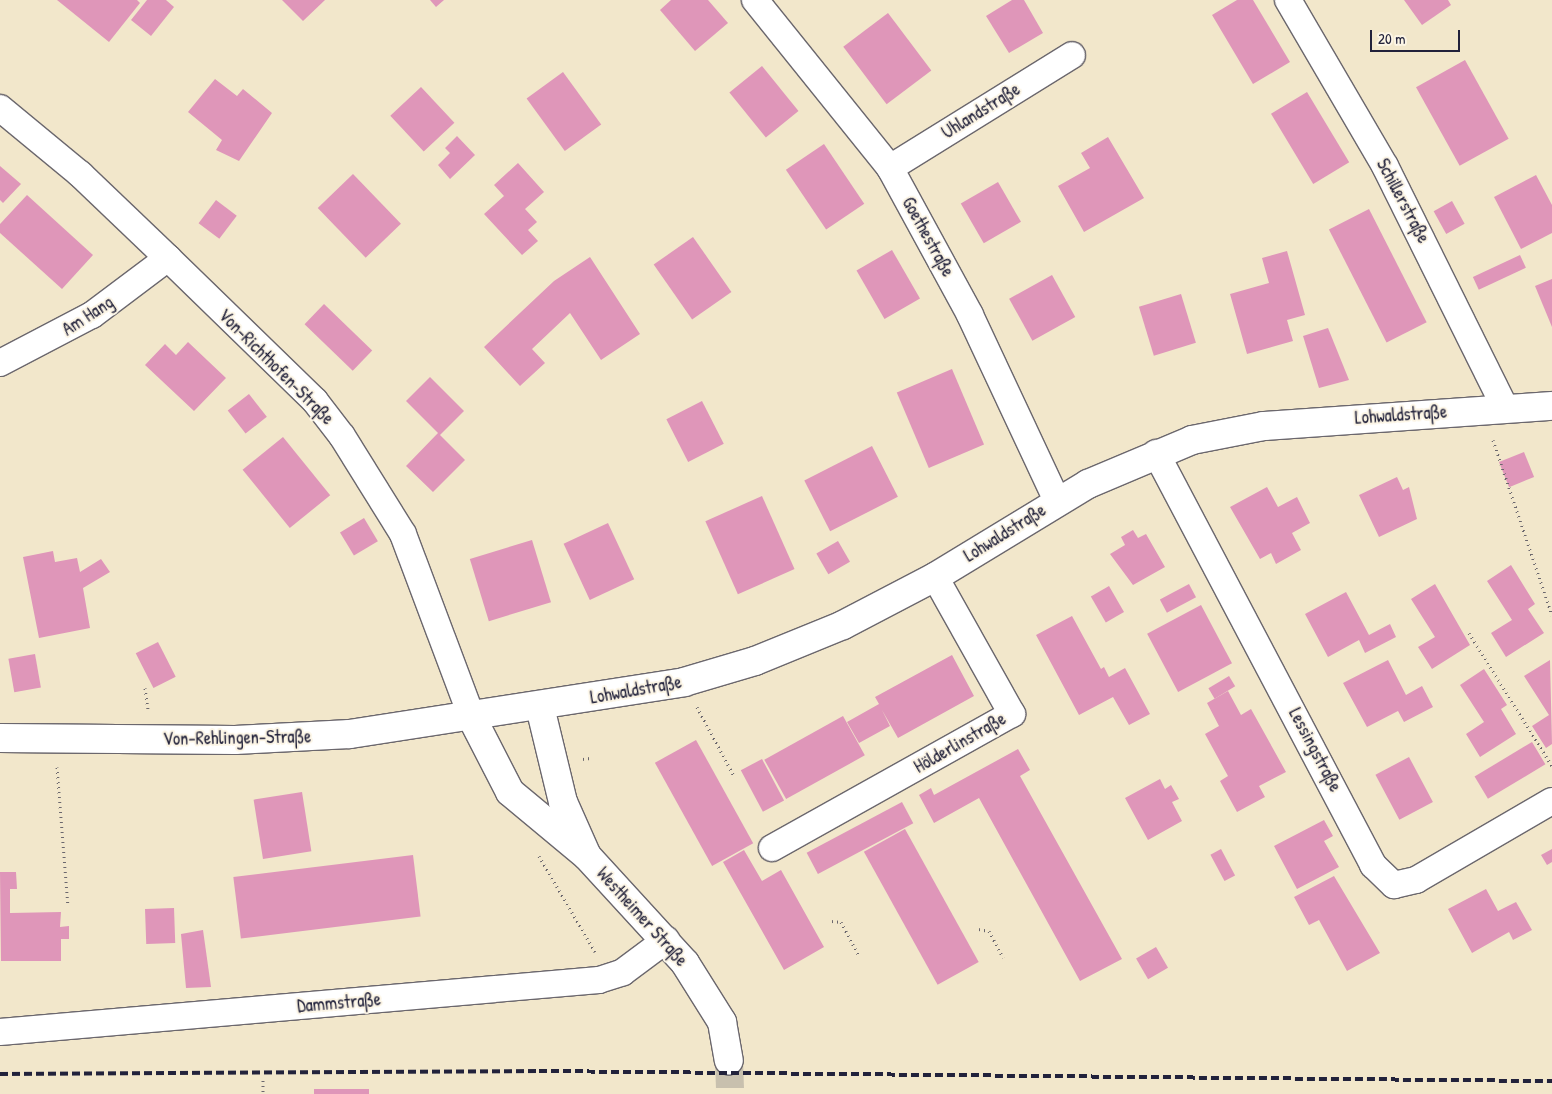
<!DOCTYPE html>
<html>
<head>
<meta charset="utf-8">
<style>
	body { margin:0 }
	#map { position:relative; width:1552px; height:1094px; overflow:hidden; background:#f2e7cb; font-family:"Patrick Hand",sans-serif }
	div>[style] { position:absolute }
	.building>* { inset:0; background:#df96b9; transform-origin:0 0 }
	.tertiary-tunnel>* { height:28px; margin-top:-14px; transform-origin:0; background:repeating-linear-gradient(90deg,#c8c0ae 0 28px,transparent 0 42px) }
	.path>* { height:3px; margin-top:-1.5px; transform-origin:0; background:repeating-linear-gradient(90deg,#6b676d 0 1px,transparent 0 5px) }
	.roads { filter:drop-shadow(1px 0 #6b676d) drop-shadow(-1px 0 #6b676d) drop-shadow(0 1px #6b676d) drop-shadow(0 -1px #6b676d) }
	.minor>* { height:26px; margin:-13px; padding:0 13px; transform-origin:13px; border-radius:13px; background:#fff }
	.tertiary>* { height:28px; margin:-14px; padding:0 14px; transform-origin:14px; border-radius:14px; background:#fff }
	.rail>* { height:4px; margin-top:-2px; transform-origin:0; background:repeating-linear-gradient(90deg,#22223b 0 8px,transparent 0 12px) }
	span { translate:-50% -50%; white-space:nowrap; text-align:center; line-height:1.15; -webkit-text-stroke:4px #fcf5e5; paint-order:stroke }
	.street-label { font-size:18px; color:#22223b }
	.scale { position:absolute; left:1370px; top:30px; width:90px; height:22px; box-sizing:border-box; border:2px solid #22223b; border-top:0; padding-left:6px; font-size:15px; line-height:18px; white-space:nowrap; color:#22223b; -webkit-text-stroke:4px #fcf5e5; paint-order:stroke }
</style>
</head>
<body>
<div id="map">
	<div class="building">
		<i style="clip-path:polygon(57px 0,137px 0,140px 3px,109px 42px)"></i>
		<i style="clip-path:polygon(147px 0,166px 0,174px 7px,151px 36px,131px 20px)"></i>
		<i style="clip-path:polygon(282px 0,325px 0,303px 21px)"></i>
		<i style="clip-path:polygon(430px 0,444px 0,436px 7px)"></i>
		<i style="clip-path:polygon(671px 0,708px 0,728px 23px,695px 51px,660px 10px)"></i>
		<i style="clip-path:polygon(1012px 0,1024px 0,1043px 33px,1009px 53px,986px 16px)"></i>
		<i style="clip-path:polygon(1237px 0,1253px 0,1290px 62px,1253px 84px,1212px 15px)"></i>
		<i style="clip-path:polygon(1404px 0,1448px 0,1451px 5px,1422px 25px)"></i>
		<i style="left:888px;top:13px;width:72px;height:56px;rotate:53deg"></i>
		<i style="left:1465px;top:60px;width:90px;height:56px;rotate:61deg"></i>
		<i style="left:762px;top:66px;width:58px;height:42px;rotate:51deg"></i>
		<i style="left:563px;top:72px;width:65px;height:45px;rotate:54deg"></i>
		<i style="clip-path:polygon(215px 79px,237px 96px,243px 89px,272px 113px,239px 161px,216px 150px,222px 140px,188px 112px)"></i>
		<i style="left:421px;top:87px;width:49px;height:42px;rotate:47deg"></i>
		<i style="left:1307px;top:92px;width:82px;height:42px;rotate:59deg"></i>
		<i style="clip-path:polygon(457px 136px,475px 155px,450px 179px,438px 165px,450px 153px,445px 148px)"></i>
		<i style="clip-path:polygon(1108px 137px,1144px 198px,1084px 232px,1058px 186px,1090px 168px,1081px 153px)"></i>
		<i style="left:824px;top:144px;width:72px;height:46px;rotate:56deg"></i>
		<i style="clip-path:polygon(518px 163px,544px 192px,525px 209px,537px 222px,528px 230px,538px 241px,522px 255px,484px 214px,504px 196px,494px 185px)"></i>
		<i style="clip-path:polygon(0 166px,21px 184px,3px 203px,0 200px)"></i>
		<i style="left:353px;top:174px;width:69px;height:49px;rotate:46deg"></i>
		<i style="clip-path:polygon(1536px 175px,1552px 205px,1552px 233px,1521px 249px,1494px 197px)"></i>
		<i style="left:998px;top:182px;width:46px;height:43px;rotate:60deg"></i>
		<i style="clip-path:polygon(27px 195px,93px 255px,62px 289px,0 233px,0 224px)"></i>
		<i style="left:216px;top:200px;width:26px;height:29px;rotate:37deg"></i>
		<i style="left:1452px;top:201px;width:26px;height:21px;rotate:61deg"></i>
		<i style="left:1369px;top:209px;width:127px;height:45px;rotate:63deg"></i>
		<i style="left:693px;top:237px;width:67px;height:48px;rotate:55deg"></i>
		<i style="left:892px;top:250px;width:56px;height:41px;rotate:60deg"></i>
		<i style="clip-path:polygon(1287px 251px,1305px 315px,1287px 320px,1293px 341px,1247px 354px,1230px 294px,1269px 283px,1262px 258px)"></i>
		<i style="left:1520px;top:255px;width:14px;height:52px;rotate:65deg"></i>
		<i style="clip-path:polygon(590px 257px,640px 334px,601px 360px,570px 313px,532px 349px,545px 363px,520px 386px,484px 347px,554px 281px)"></i>
		<i style="left:1052px;top:275px;width:48px;height:49px;rotate:61deg"></i>
		<i style="clip-path:polygon(1552px 279px,1552px 327px,1535px 286px)"></i>
		<i style="left:1181px;top:294px;width:51px;height:44px;rotate:73deg"></i>
		<i style="left:324px;top:304px;width:67px;height:28px;rotate:44deg"></i>
		<i style="clip-path:polygon(1328px 328px,1349px 380px,1319px 388px,1303px 336px)"></i>
		<i style="clip-path:polygon(188px 342px,226px 378px,194px 411px,145px 365px,165px 344px,176px 355px)"></i>
		<i style="left:952px;top:369px;width:82px;height:60px;rotate:67deg"></i>
		<i style="clip-path:polygon(430px 377px,464px 411px,440px 435px,465px 460px,433px 492px,406px 466px,438px 433px,406px 401px)"></i>
		<i style="left:249px;top:394px;width:29px;height:27px;rotate:52deg"></i>
		<i style="left:702px;top:401px;width:48px;height:40px;rotate:63deg"></i>
		<i style="left:283px;top:437px;width:75px;height:52px;rotate:51deg"></i>
		<i style="left:872px;top:446px;width:57px;height:76px;rotate:63deg"></i>
		<i style="left:1524px;top:452px;width:27px;height:27px;rotate:68deg"></i>
		<i style="clip-path:polygon(1397px 477px,1403px 490px,1409px 487px,1417px 519px,1379px 537px,1359px 495px)"></i>
		<i style="clip-path:polygon(1267px 487px,1278px 507px,1297px 497px,1310px 523px,1292px 533px,1301px 550px,1276px 564px,1271px 553px,1260px 559px,1230px 507px)"></i>
		<i style="left:762px;top:496px;width:80px;height:62px;rotate:66deg"></i>
		<i style="left:364px;top:518px;width:27px;height:28px;rotate:59deg"></i>
		<i style="left:608px;top:523px;width:62px;height:49px;rotate:65deg"></i>
		<i style="clip-path:polygon(1133px 530px,1138px 538px,1146px 534px,1165px 567px,1133px 585px,1110px 554px,1125px 545px,1121px 537px)"></i>
		<i style="left:532px;top:540px;width:65px;height:65px;rotate:73deg"></i>
		<i style="left:838px;top:541px;width:24px;height:25px;rotate:60deg"></i>
		<i style="clip-path:polygon(53px 551px,55px 562px,77px 558px,80px 572px,101px 559px,110px 572px,83px 588px,90px 628px,39px 638px,23px 557px)"></i>
		<i style="clip-path:polygon(1511px 565px,1535px 604px,1528px 609px,1544px 633px,1506px 657px,1491px 633px,1512px 620px,1487px 581px)"></i>
		<i style="left:1189px;top:584px;width:15px;height:33px;rotate:62deg"></i>
		<i style="clip-path:polygon(1435px 584px,1470px 645px,1432px 669px,1418px 647px,1435px 637px,1411px 599px)"></i>
		<i style="left:1109px;top:586px;width:30px;height:21px;rotate:60deg"></i>
		<i style="clip-path:polygon(1346px 592px,1369px 635px,1390px 624px,1396px 637px,1365px 653px,1359px 640px,1328px 657px,1305px 614px)"></i>
		<i style="left:1201px;top:605px;width:66px;height:61px;rotate:62deg"></i>
		<i style="clip-path:polygon(1072px 616px,1101px 669px,1104px 667px,1109px 677px,1125px 668px,1150px 714px,1129px 725px,1113px 697px,1079px 715px,1036px 635px)"></i>
		<i style="left:158px;top:642px;width:39px;height:25px;rotate:63deg"></i>
		<i style="left:35px;top:654px;width:34px;height:27px;rotate:80deg"></i>
		<i style="clip-path:polygon(952px 655px,974px 696px,898px 738px,882px 710px,890px 726px,859px 743px,847px 722px,879px 704px,875px 697px)"></i>
		<i style="clip-path:polygon(1388px 660px,1406px 695px,1422px 686px,1433px 707px,1404px 722px,1398px 711px,1367px 727px,1343px 683px)"></i>
		<i style="clip-path:polygon(1550px 660px,1552px 744px,1546px 748px,1532px 726px,1549px 715px,1524px 676px)"></i>
		<i style="clip-path:polygon(1484px 669px,1507px 705px,1501px 709px,1516px 734px,1480px 757px,1466px 734px,1484px 722px,1460px 685px)"></i>
		<i style="left:1229px;top:676px;width:12px;height:24px;rotate:59deg"></i>
		<i style="clip-path:polygon(1228px 691px,1241px 715px,1251px 709px,1286px 772px,1259px 786px,1265px 797px,1237px 812px,1220px 781px,1228px 776px,1205px 734px,1219px 726px,1207px 703px)"></i>
		<i style="left:843px;top:716px;width:45px;height:90px;rotate:61deg"></i>
		<i style="left:696px;top:740px;width:118px;height:47px;rotate:61deg"></i>
		<i style="left:1532px;top:742px;width:26px;height:67px;rotate:59deg"></i>
		<i style="clip-path:polygon(1018px 749px,1030px 770px,1020px 776px,1122px 959px,1080px 981px,979px 798px,934px 823px,919px 795px,931px 788px,934px 795px)"></i>
		<i style="left:1409px;top:757px;width:51px;height:38px;rotate:62deg"></i>
		<i style="left:762px;top:759px;width:47px;height:24px;rotate:62deg"></i>
		<i style="clip-path:polygon(1160px 779px,1165px 789px,1171px 785px,1179px 799px,1172px 802px,1182px 821px,1148px 840px,1125px 798px)"></i>
		<i style="left:302px;top:792px;width:60px;height:49px;rotate:81deg"></i>
		<i style="left:902px;top:802px;width:24px;height:108px;rotate:62deg"></i>
		<i style="clip-path:polygon(1324px 820px,1333px 836px,1324px 841px,1339px 867px,1297px 889px,1274px 846px)"></i>
		<i style="left:905px;top:829px;width:152px;height:47px;rotate:61deg"></i>
		<i style="left:1221px;top:849px;width:30px;height:12px;rotate:62deg"></i>
		<i style="clip-path:polygon(1552px 849px,1552px 862px,1547px 865px,1541px 855px)"></i>
		<i style="clip-path:polygon(744px 850px,762px 881px,781px 870px,824px 947px,784px 970px,723px 862px)"></i>
		<i style="left:413px;top:855px;width:62px;height:181px;rotate:83deg"></i>
		<i style="clip-path:polygon(0 872px,16px 872px,17px 889px,10px 889px,10px 913px,61px 912px,60px 927px,69px 926px,69px 939px,61px 939px,61px 961px,1px 961px)"></i>
		<i style="clip-path:polygon(1334px 876px,1380px 953px,1347px 971px,1319px 920px,1309px 925px,1294px 897px)"></i>
		<i style="clip-path:polygon(1486px 889px,1498px 911px,1516px 902px,1532px 930px,1513px 940px,1509px 932px,1472px 953px,1448px 909px)"></i>
		<i style="left:174px;top:908px;width:35px;height:29px;rotate:88deg"></i>
		<i style="clip-path:polygon(203px 930px,211px 987px,186px 988px,181px 934px)"></i>
		<i style="left:1156px;top:947px;width:24px;height:23px;rotate:60deg"></i>
		<i style="left:314px;top:1089px;width:55px;height:5px"></i>
	</div>
	<div class="tertiary-tunnel">
		<i style="left:729px;top:1060px;width:34px;rotate:88deg"></i>
	</div>
	<div class="path">
		<i style="left:1493px;top:440px;width:185px;rotate:71.4deg"></i>
		<i style="left:1469px;top:633px;width:157px;rotate:58deg"></i>
		<i style="left:145px;top:688px;width:22px;rotate:82deg"></i>
		<i style="left:697px;top:707px;width:78px;rotate:61.8deg"></i>
		<i style="left:583px;top:759px;width:7px;rotate:-8deg"></i>
		<i style="left:57px;top:767px;width:139px;rotate:85.5deg"></i>
		<i style="left:539px;top:856px;width:111px;rotate:59.7deg"></i>
		<i style="left:832px;top:921px;width:9px;rotate:6deg"></i>
		<i style="left:841px;top:922px;width:38px;rotate:62deg"></i>
		<i style="left:979px;top:929px;width:10px;rotate:11deg"></i>
		<i style="left:989px;top:931px;width:30px;rotate:62deg"></i>
		<i style="left:263px;top:1080px;width:14px;rotate:90deg"></i>
	</div>
	<div class="roads">
		<div class="minor">
			<i style="left:755px;top:0;width:216px;rotate:51.2deg"></i>
			<i style="left:890px;top:168px;width:167px;rotate:61.4deg"></i>
			<i style="left:970px;top:315px;width:205px;rotate:64.9deg"></i>
			<i style="left:1288px;top:0;width:192px;rotate:59.7deg"></i>
			<i style="left:1385px;top:166px;width:270px;rotate:63.6deg"></i>
			<i style="left:0;top:108px;width:104px;rotate:39.5deg"></i>
			<i style="left:80px;top:174px;width:122px;rotate:43.7deg"></i>
			<i style="left:168px;top:258px;width:205px;rotate:44.2deg"></i>
			<i style="left:315px;top:401px;width:44px;rotate:52.4deg"></i>
			<i style="left:342px;top:436px;width:115px;rotate:58.1deg"></i>
			<i style="left:403px;top:534px;width:197px;rotate:69.4deg"></i>
			<i style="left:890px;top:168px;width:214px;rotate:-31.8deg"></i>
			<i style="left:0;top:363px;width:104px;rotate:-27.6deg"></i>
			<i style="left:92px;top:315px;width:95px;rotate:-36.9deg"></i>
			<i style="left:1156px;top:453px;width:466px;rotate:62.2deg"></i>
			<i style="left:1373px;top:865px;width:29px;rotate:44deg"></i>
			<i style="left:1394px;top:885px;width:23px;rotate:-13deg"></i>
			<i style="left:1416px;top:880px;width:157px;rotate:-30.2deg"></i>
			<i style="left:772px;top:848px;width:275px;rotate:-29.2deg"></i>
			<i style="left:1012px;top:714px;width:157px;rotate:-119.3deg"></i>
			<i style="left:0;top:1032px;width:601px;rotate:-4.96deg"></i>
			<i style="left:599px;top:980px;width:25px;rotate:-18deg"></i>
			<i style="left:623px;top:972px;width:54px;rotate:-36.7deg"></i>
		</div>
		<div class="tertiary">
			<i style="left:540px;top:707px;width:98px;rotate:76.4deg"></i>
			<i style="left:563px;top:802px;width:59px;rotate:66deg"></i>
			<i style="left:472px;top:718px;width:83px;rotate:62.8deg"></i>
			<i style="left:510px;top:792px;width:100px;rotate:39.7deg"></i>
			<i style="left:587px;top:856px;width:145px;rotate:47.5deg"></i>
			<i style="left:685px;top:963px;width:70px;rotate:57.9deg"></i>
			<i style="left:722px;top:1022px;width:39px;rotate:80deg"></i>
			<i style="left:0;top:738px;width:235px;rotate:0.5deg"></i>
			<i style="left:235px;top:740px;width:115px;rotate:-3deg"></i>
			<i style="left:350px;top:734px;width:338px;rotate:-8.8deg"></i>
			<i style="left:684px;top:682px;width:74px;rotate:-16.5deg"></i>
			<i style="left:755px;top:661px;width:95px;rotate:-22.2deg"></i>
			<i style="left:843px;top:625px;width:104px;rotate:-27.6deg"></i>
			<i style="left:935px;top:577px;width:179px;rotate:-31.3deg"></i>
			<i style="left:1088px;top:484px;width:113px;rotate:-22.9deg"></i>
			<i style="left:1192px;top:440px;width:73px;rotate:-11deg"></i>
			<i style="left:1264px;top:426px;width:289px;rotate:-4deg"></i>
		</div>
	</div>
	<div class="rail">
		<i style="left:0;top:1074px;width:539px;rotate:-0.32deg"></i>
		<i style="left:539px;top:1071px;width:1013px;rotate:0.57deg"></i>
	</div>
	<div class="street-label">
		<span style="left:981px;top:111px;rotate:-32deg">Uhlandstraße</span>
		<span style="left:1403px;top:201px;rotate:62deg">Schillerstraße</span>
		<span style="left:928px;top:237px;rotate:61deg">Goethestraße</span>
		<span style="left:88px;top:316px;rotate:-33deg">Am Hang</span>
		<span style="left:276px;top:367px;rotate:45deg">Von-Richthofen-Straße</span>
		<span style="left:1401px;top:415px;rotate:-4deg">Lohwaldstraße</span>
		<span style="left:1005px;top:533px;rotate:-32deg">Lohwaldstraße</span>
		<span style="left:636px;top:690px;rotate:-10deg">Lohwaldstraße</span>
		<span style="left:237px;top:738px;rotate:-1deg">Von-Rehlingen-Straße</span>
		<span style="left:960px;top:743px;rotate:-30deg">Hölderlinstraße</span>
		<span style="left:1315px;top:750px;rotate:62deg">Lessingstraße</span>
		<span style="left:642px;top:917px;rotate:48deg">Westheimer Straße</span>
		<span style="left:339px;top:1003px;rotate:-5deg">Dammstraße</span>
	</div>
	<div class="scale">20 m</div>
</div>
</body>
</html>
